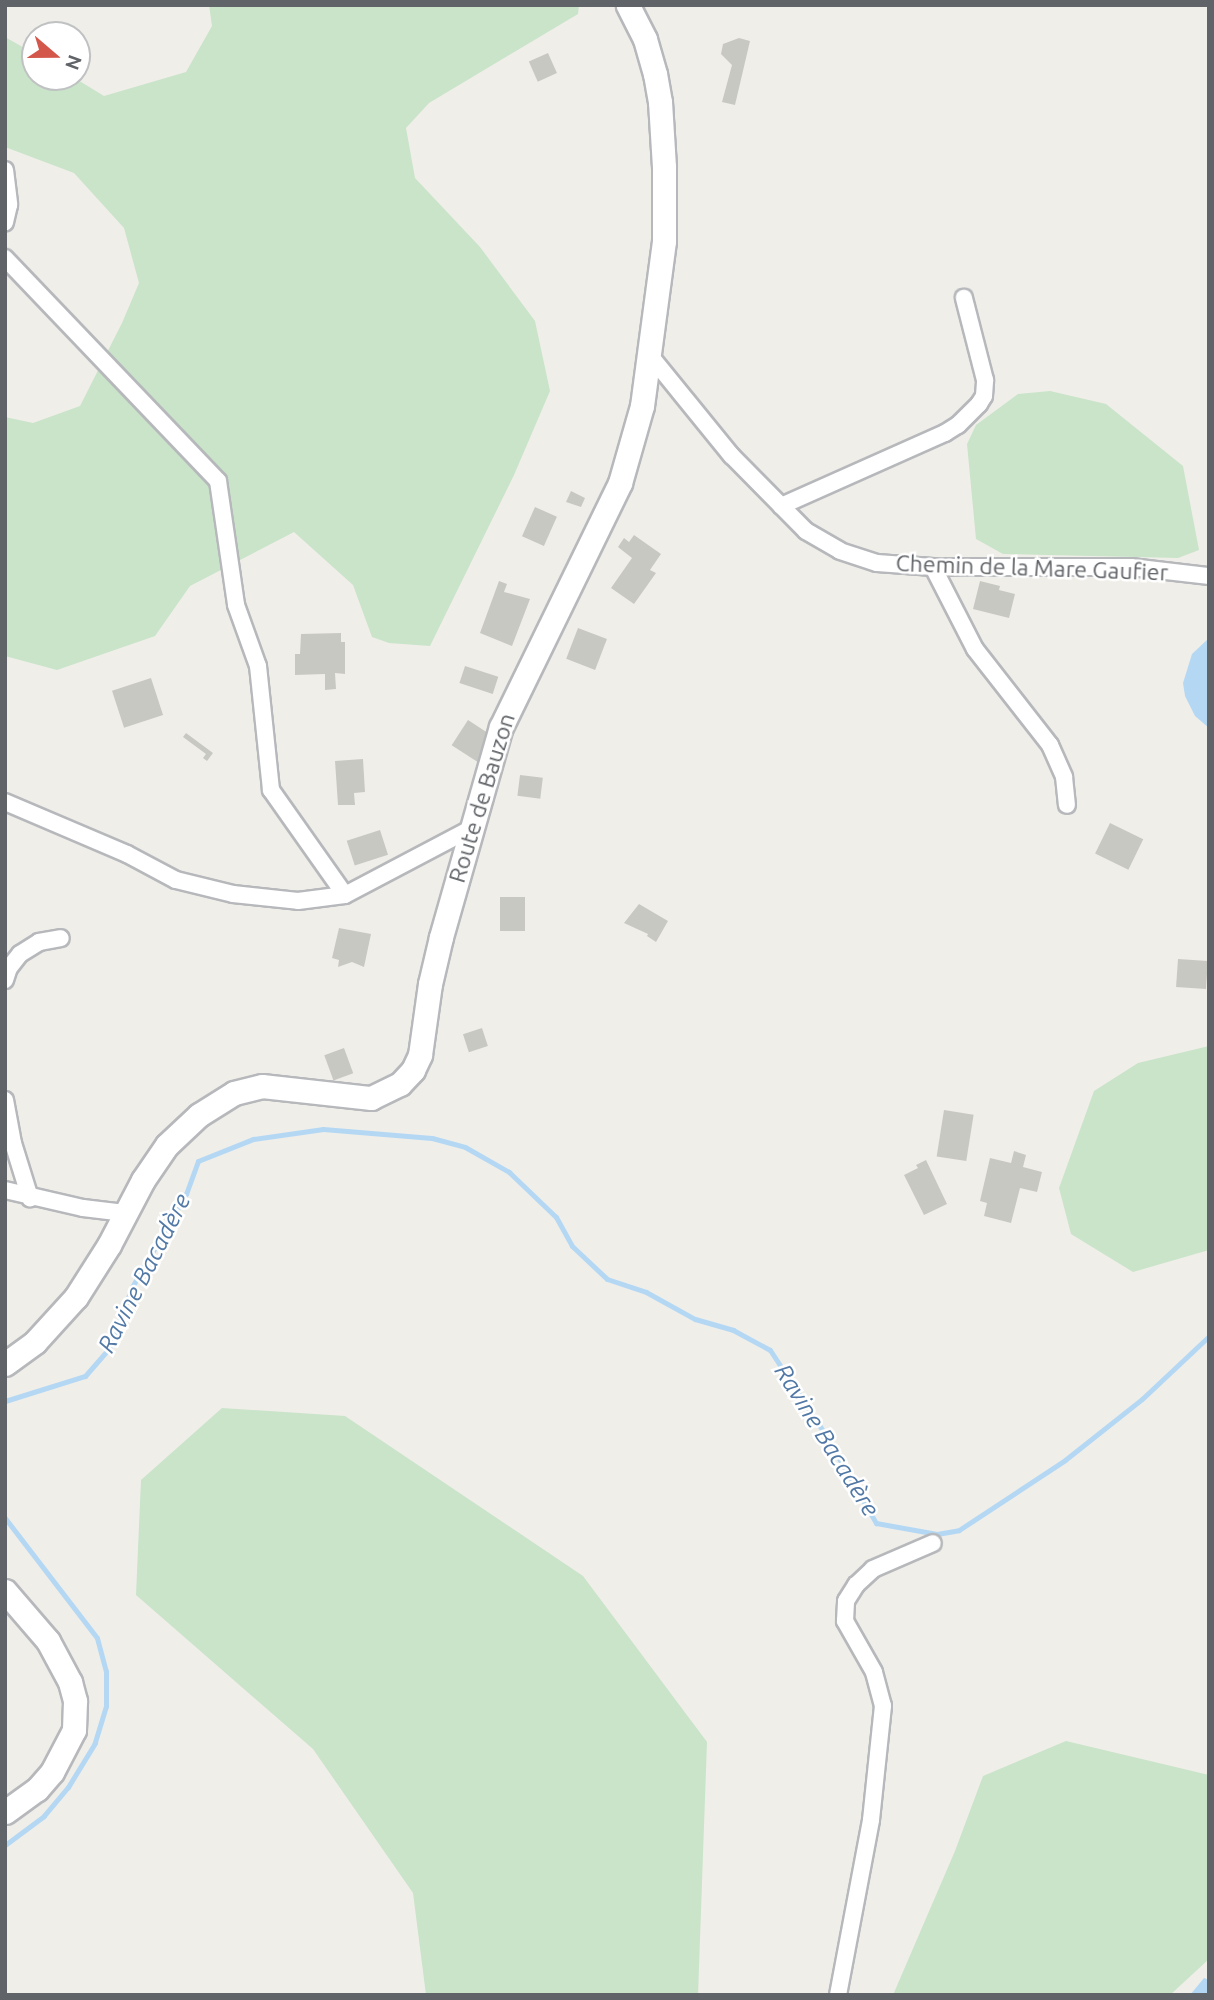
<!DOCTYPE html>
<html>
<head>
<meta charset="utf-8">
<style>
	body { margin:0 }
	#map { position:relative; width:1214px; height:2000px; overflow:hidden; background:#f0eee9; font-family:Ubuntu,sans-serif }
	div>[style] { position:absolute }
	.green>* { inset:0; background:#c9e4c9 }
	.water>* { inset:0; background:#b4d8f4 }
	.stream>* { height:5px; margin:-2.5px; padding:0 2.5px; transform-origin:2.5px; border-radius:2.5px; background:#b4d8f4 }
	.building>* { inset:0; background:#c8c8c3; transform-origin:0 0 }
	.roads { filter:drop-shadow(2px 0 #b6b8bb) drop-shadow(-2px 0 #b6b8bb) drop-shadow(0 2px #b6b8bb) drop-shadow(0 -2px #b6b8bb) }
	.street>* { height:16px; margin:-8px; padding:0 8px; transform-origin:8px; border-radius:8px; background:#fff }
	.secondary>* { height:23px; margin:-11.5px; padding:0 11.5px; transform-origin:11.5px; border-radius:11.5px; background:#fff }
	span { translate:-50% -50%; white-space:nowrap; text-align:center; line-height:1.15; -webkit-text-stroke:5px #fff; paint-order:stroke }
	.street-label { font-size:23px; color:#606367 }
	.water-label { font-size:24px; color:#5279a6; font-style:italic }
	.frame { position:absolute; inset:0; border:7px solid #606367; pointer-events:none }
	.north { position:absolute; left:21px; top:21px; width:70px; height:70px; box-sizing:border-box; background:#fff; border:2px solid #bfc1c2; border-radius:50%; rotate:110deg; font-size:19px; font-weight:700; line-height:28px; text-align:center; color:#606367 }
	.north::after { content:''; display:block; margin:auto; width:24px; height:32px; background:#d4574b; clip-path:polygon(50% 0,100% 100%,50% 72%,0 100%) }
</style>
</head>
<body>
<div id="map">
	<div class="green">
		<i style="clip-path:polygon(209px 5px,579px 5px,578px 14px,429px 103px,406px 128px,415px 178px,480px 247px,535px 321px,550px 391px,514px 475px,430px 646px,389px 643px,372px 637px,353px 585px,294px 532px,190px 586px,155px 636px,57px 670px,5px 656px,5px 417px,33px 423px,80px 406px,122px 323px,139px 283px,124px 228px,74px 173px,5px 147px,5px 37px,35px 54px,35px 77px,73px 77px,104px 96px,186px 72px,212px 26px)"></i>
		<i style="clip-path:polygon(1050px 391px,1106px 404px,1183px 466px,1199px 550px,1178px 558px,1003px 554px,976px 539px,967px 444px,976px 425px,1018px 394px)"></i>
		<i style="clip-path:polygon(1209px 1046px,1209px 1250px,1133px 1272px,1071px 1234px,1059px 1188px,1094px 1091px,1138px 1063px)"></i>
		<i style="clip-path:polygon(222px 1408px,345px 1416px,583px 1576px,707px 1742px,698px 1995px,426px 1995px,413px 1893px,313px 1749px,136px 1595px,141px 1480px)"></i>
		<i style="clip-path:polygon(1066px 1741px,1209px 1775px,1209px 1959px,1170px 1995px,893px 1995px,955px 1851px,983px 1776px)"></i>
	</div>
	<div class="water">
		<i style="clip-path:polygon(1209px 638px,1209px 728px,1195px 716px,1185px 696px,1183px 683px,1192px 654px)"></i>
		<i style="clip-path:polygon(1204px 1978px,1209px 1980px,1209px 1995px,1190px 1995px)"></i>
	</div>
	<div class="stream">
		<i style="left:5px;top:1401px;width:84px;rotate:-17.4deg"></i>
		<i style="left:85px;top:1376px;width:37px;rotate:-49deg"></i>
		<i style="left:109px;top:1348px;width:65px;rotate:-69.3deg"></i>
		<i style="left:132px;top:1287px;width:108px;rotate:-59.9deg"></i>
		<i style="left:186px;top:1194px;width:35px;rotate:-70deg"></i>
		<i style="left:198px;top:1161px;width:59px;rotate:-21.8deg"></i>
		<i style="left:253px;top:1139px;width:71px;rotate:-8.1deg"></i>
		<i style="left:323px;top:1129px;width:109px;rotate:4.7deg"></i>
		<i style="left:432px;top:1138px;width:34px;rotate:15deg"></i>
		<i style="left:465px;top:1147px;width:51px;rotate:29.6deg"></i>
		<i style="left:509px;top:1172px;width:65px;rotate:43.8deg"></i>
		<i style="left:556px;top:1217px;width:33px;rotate:61deg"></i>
		<i style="left:572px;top:1246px;width:48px;rotate:43.3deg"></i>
		<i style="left:607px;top:1279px;width:41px;rotate:18.4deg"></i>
		<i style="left:646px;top:1292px;width:56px;rotate:28.9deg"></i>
		<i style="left:695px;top:1319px;width:40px;rotate:16deg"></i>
		<i style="left:733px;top:1330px;width:42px;rotate:28.4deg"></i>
		<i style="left:770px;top:1350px;width:100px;rotate:56.8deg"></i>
		<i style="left:825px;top:1434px;width:103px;rotate:60.2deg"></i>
		<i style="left:876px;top:1523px;width:62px;rotate:10.2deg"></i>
		<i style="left:937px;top:1534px;width:22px;rotate:-10deg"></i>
		<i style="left:959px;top:1530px;width:127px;rotate:-33.4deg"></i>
		<i style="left:1065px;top:1460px;width:98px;rotate:-38.4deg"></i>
		<i style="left:1142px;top:1399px;width:92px;rotate:-43.2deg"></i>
		<i style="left:5px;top:1518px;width:151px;rotate:52.5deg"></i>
		<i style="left:97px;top:1638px;width:34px;rotate:75deg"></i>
		<i style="left:106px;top:1671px;width:35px;rotate:90deg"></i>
		<i style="left:106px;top:1706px;width:39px;rotate:107deg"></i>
		<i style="left:95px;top:1743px;width:52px;rotate:121.5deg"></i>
		<i style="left:68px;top:1787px;width:38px;rotate:130deg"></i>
		<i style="left:44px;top:1816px;width:49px;rotate:143.4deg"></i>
	</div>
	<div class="building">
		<i style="clip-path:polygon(739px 38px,750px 41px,735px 105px,722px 102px,732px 65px,721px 54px,723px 44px)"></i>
		<i style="left:548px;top:53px;width:22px;height:21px;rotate:66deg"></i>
		<i style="clip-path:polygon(571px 491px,585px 498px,581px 507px,566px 502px)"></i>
		<i style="left:535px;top:507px;width:24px;height:32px;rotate:24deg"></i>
		<i style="clip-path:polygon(634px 535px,661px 554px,650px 570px,656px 573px,634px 604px,611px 588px,632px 558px,618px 547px,624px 538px,629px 542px)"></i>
		<i style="clip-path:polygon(499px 581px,507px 584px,504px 592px,530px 599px,512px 646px,480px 633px)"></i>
		<i style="clip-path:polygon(980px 581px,1000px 586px,999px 590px,1015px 594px,1009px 618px,973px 609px)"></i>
		<i style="left:578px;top:628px;width:31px;height:33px;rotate:21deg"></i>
		<i style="clip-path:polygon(341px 633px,341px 642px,345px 642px,345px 674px,335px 673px,336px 689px,325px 690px,325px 674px,295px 675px,295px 654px,300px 654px,301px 634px)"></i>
		<i style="left:465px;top:666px;width:35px;height:18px;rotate:18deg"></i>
		<i style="left:151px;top:678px;width:39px;height:41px;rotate:72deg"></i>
		<i style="left:468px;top:720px;width:31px;height:30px;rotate:33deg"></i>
		<i style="clip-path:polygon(186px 733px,213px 753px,207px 761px,203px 758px,206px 754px,183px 737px)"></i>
		<i style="clip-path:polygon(363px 759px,365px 792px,354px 793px,355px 805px,338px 805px,335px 761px)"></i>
		<i style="left:520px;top:775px;width:23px;height:21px;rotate:7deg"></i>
		<i style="left:1110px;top:823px;width:37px;height:34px;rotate:26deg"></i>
		<i style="left:380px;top:830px;width:26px;height:35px;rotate:72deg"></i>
		<i style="left:500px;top:897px;width:25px;height:34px"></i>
		<i style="clip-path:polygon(639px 904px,668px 921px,656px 942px,647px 936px,648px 934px,624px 923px)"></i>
		<i style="clip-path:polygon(339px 928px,371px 934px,364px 967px,352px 962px,338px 967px,339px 960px,332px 958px)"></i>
		<i style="left:1178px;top:959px;width:30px;height:28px;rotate:4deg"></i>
		<i style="left:482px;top:1028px;width:19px;height:20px;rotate:72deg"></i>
		<i style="left:344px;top:1048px;width:27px;height:21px;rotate:70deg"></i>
		<i style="left:944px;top:1110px;width:30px;height:47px;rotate:9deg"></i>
		<i style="clip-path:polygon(1014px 1151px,1026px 1155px,1023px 1167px,1042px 1172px,1037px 1192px,1020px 1188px,1011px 1223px,984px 1216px,987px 1203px,980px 1201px,990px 1158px,1011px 1163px)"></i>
		<i style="clip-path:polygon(926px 1160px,947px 1204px,924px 1215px,904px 1175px,918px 1168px,916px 1165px)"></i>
	</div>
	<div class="roads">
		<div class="street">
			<i style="left:5px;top:170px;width:35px;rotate:83deg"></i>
			<i style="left:9px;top:205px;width:18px;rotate:103deg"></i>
			<i style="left:5px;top:258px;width:308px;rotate:46.3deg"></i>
			<i style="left:218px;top:481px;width:125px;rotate:81.7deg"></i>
			<i style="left:236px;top:605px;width:65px;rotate:70.2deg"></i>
			<i style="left:258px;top:666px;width:125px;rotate:84deg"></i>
			<i style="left:271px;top:790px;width:128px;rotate:54.8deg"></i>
			<i style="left:648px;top:353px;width:132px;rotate:50.9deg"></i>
			<i style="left:731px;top:455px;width:107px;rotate:45.4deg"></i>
			<i style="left:806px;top:531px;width:39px;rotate:30deg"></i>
			<i style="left:840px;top:551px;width:39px;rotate:18deg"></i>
			<i style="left:877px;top:563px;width:56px;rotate:4.1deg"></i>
			<i style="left:933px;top:567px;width:198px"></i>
			<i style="left:1131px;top:567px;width:79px;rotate:6.6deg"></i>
			<i style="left:781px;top:506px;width:180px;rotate:-24deg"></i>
			<i style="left:945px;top:433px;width:15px;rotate:-32deg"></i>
			<i style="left:958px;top:425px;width:30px;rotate:-45deg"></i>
			<i style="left:979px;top:404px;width:9px;rotate:-58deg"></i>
			<i style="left:984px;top:396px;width:16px;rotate:-86deg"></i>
			<i style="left:985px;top:380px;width:85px;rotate:-104.4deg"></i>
			<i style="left:933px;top:567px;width:92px;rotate:62.9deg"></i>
			<i style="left:975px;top:649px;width:122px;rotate:52deg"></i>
			<i style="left:1050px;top:745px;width:35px;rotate:66deg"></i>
			<i style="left:1064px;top:777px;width:28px;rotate:84deg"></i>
			<i style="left:5px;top:802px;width:133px;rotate:23.1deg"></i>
			<i style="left:127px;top:854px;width:55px;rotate:28deg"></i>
			<i style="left:176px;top:880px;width:59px;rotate:13.8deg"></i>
			<i style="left:233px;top:894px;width:65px;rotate:6.1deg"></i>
			<i style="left:298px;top:901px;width:47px;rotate:-7.3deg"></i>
			<i style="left:345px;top:895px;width:141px;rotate:-27.8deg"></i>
			<i style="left:5px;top:980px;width:13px;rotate:-72deg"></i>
			<i style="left:9px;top:968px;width:18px;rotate:-52deg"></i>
			<i style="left:20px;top:954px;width:22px;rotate:-32deg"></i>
			<i style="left:39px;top:942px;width:22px;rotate:-10deg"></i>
			<i style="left:5px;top:1100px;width:44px;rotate:79.5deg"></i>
			<i style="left:13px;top:1143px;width:58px;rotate:72.8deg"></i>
			<i style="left:5px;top:1190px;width:80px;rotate:13deg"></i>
			<i style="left:83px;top:1208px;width:42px;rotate:6.8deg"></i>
			<i style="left:838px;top:1995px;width:178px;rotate:-79.3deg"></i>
			<i style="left:871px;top:1820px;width:115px;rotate:-84deg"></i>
			<i style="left:883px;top:1706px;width:35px;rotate:-105deg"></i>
			<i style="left:874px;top:1672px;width:59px;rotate:-119.6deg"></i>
			<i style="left:845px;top:1621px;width:20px;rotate:-87deg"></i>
			<i style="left:846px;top:1601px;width:19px;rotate:-58deg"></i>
			<i style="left:856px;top:1585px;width:23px;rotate:-43deg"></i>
			<i style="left:873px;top:1569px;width:65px;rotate:-23.4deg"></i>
		</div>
		<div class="secondary">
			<i style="left:5px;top:1364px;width:37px;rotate:-36deg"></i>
			<i style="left:35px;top:1342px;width:61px;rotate:-47.7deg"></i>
			<i style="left:76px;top:1297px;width:62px;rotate:-57.6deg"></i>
			<i style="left:109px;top:1245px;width:73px;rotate:-62.4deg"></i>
			<i style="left:143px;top:1180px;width:42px;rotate:-55.6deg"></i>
			<i style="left:167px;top:1145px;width:44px;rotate:-43.2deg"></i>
			<i style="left:199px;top:1115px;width:41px;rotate:-32.2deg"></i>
			<i style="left:234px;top:1093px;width:29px;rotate:-14deg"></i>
			<i style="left:262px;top:1086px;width:110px;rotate:6.3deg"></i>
			<i style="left:371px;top:1098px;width:32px;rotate:-26deg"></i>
			<i style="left:400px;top:1084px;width:19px;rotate:-47deg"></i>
			<i style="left:413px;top:1070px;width:17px;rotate:-65deg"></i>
			<i style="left:420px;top:1055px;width:72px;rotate:-82deg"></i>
			<i style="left:430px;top:984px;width:48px;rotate:-76.8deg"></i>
			<i style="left:441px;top:937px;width:218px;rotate:-74.1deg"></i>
			<i style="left:501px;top:727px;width:271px;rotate:-64deg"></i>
			<i style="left:620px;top:483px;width:80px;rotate:-74.1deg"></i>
			<i style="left:642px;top:406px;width:166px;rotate:-82.4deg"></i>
			<i style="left:664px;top:241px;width:74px;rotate:-90deg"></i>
			<i style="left:664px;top:167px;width:65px;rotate:-93.5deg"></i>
			<i style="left:660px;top:102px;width:28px;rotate:-100deg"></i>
			<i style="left:655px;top:74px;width:36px;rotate:-106deg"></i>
			<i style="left:645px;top:39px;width:38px;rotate:-117deg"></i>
			<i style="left:5px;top:1591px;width:66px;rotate:49.3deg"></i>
			<i style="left:48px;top:1641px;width:47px;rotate:61.8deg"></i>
			<i style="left:70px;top:1682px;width:20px;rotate:75deg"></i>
			<i style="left:75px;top:1701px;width:29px;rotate:92deg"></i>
			<i style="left:74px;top:1730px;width:47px;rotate:117.6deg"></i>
			<i style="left:52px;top:1772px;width:23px;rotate:131deg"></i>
			<i style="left:37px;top:1789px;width:39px;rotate:144deg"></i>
		</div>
	</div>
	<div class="street-label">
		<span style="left:1032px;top:568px;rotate:2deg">Chemin de la Mare Gaufier</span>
		<span style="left:482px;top:798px;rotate:-73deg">Route de Bauzon</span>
	</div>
	<div class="water-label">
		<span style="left:144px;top:1273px;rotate:-63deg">Ravine Bacadère</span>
		<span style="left:827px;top:1440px;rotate:58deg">Ravine Bacadère</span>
	</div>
	<div class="frame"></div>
	<div class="north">N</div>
</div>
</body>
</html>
